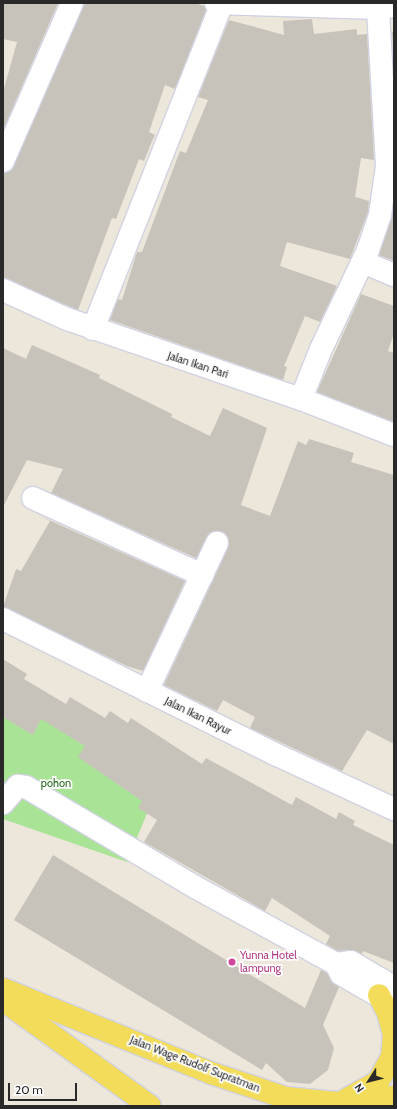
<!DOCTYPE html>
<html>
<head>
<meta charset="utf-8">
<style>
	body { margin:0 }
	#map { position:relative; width:397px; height:1109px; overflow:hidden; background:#ece6db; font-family:Cabin,sans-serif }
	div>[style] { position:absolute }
	.green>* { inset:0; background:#a9e396 }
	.building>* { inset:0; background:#c7c3ba }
	.roads { filter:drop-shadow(1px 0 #d0d2e2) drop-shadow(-1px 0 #d0d2e2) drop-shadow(0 1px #d0d2e2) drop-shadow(0 -1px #d0d2e2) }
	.minor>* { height:22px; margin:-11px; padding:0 11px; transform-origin:11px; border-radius:11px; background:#fff }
	.major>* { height:22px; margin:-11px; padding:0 11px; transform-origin:11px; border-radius:11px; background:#f2dc5a }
	.dots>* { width:11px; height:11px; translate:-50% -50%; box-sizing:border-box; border:2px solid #fff; border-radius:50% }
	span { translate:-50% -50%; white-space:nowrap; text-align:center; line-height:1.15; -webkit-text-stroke:3.5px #fff; paint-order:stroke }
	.street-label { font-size:11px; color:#292929 }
	.park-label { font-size:11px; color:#226619 }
	.hotel-label { font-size:11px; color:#b23c85 }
	.left { translate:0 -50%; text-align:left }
	.frame { position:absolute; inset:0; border:4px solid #292929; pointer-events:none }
	.north { position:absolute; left:349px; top:1061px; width:40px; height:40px; -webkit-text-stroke:3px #fff; paint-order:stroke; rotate:234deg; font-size:11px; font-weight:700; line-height:16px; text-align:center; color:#292929 }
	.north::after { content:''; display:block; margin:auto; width:14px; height:18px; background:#292929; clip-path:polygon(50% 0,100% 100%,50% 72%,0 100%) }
	.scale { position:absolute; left:8px; top:1083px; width:69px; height:18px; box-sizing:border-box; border:2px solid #292929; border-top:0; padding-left:5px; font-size:12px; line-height:14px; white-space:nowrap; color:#292929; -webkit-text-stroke:3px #fff; paint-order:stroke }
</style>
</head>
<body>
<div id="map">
	<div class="green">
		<i style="clip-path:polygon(14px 705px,162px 777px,127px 862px,3px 819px,3px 720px)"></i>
	</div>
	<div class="building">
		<i style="clip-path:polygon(3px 3px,58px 3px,3px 130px,3px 92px,17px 42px,3px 39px)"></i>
		<i style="clip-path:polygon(84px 3px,195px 3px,204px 6px,206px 10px,175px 89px,165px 85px,149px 132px,155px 135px,152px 141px,144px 161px,139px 159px,116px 219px,112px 218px,78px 310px,3px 278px,3px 173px,10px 171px,14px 166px)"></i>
		<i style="clip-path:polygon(312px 19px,314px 34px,357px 29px,357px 35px,367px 34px,374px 160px,361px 158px,355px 197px,369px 201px,368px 212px,350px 259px,287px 242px,280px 266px,337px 286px,320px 322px,305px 316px,284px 366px,287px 367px,283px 380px,110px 320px,118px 299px,122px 300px,137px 252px,142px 252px,180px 151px,186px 153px,208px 100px,198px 97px,229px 20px,284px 35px,283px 21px)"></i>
		<i style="clip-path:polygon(392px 32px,394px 32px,394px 69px)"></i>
		<i style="clip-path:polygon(394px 206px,394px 261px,379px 255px)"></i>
		<i style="clip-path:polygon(361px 294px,394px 306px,394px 333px,388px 351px,394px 353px,394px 422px,317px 392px)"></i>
		<i style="clip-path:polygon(32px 345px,100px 375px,99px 378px,172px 414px,171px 417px,210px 436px,223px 408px,267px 428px,241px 505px,270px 516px,298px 441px,306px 445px,309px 439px,354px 453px,351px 462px,394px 475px,394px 744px,367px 730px,342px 771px,250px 728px,255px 717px,223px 700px,217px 711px,164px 685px,228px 548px,227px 536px,216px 531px,210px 533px,196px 558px,51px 493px,63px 469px,27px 460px,3px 507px,3px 348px,26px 359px)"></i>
		<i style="clip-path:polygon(40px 516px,185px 581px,143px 671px,127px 666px,3px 607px,16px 569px,21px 571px,50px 521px)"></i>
		<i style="clip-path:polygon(3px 659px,27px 674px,24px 679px,66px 704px,70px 697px,105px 718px,110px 711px,128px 723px,131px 718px,202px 764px,206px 758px,292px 805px,296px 797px,336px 819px,339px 812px,355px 821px,353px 825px,394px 845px,394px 963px,363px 951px,362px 954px,350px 950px,338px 951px,326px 944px,330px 936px,272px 898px,265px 911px,144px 842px,157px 820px,138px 808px,142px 801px,78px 757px,85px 746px,41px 719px,33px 735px,3px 717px)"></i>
		<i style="clip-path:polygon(53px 855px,305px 1008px,321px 970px,327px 973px,339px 987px,323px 1025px,334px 1048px,328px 1070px,310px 1084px,287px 1082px,266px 1063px,262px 1070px,14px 920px)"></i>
	</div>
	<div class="roads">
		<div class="minor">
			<i style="left:216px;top:3px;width:162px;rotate:1.8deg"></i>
			<i style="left:378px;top:8px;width:16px;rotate:-7deg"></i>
			<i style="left:3px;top:161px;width:172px;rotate:-66.4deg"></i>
			<i style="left:363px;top:262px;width:34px;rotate:23deg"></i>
			<i style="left:3px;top:290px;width:70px;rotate:24.4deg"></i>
			<i style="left:67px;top:319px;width:247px;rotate:18.9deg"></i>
			<i style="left:301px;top:399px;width:100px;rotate:21.2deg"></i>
			<i style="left:93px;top:329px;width:348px;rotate:-68.4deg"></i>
			<i style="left:301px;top:399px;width:54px;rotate:-68.2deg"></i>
			<i style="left:321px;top:349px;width:110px;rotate:-64.6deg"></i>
			<i style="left:368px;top:250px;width:37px;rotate:-71deg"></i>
			<i style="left:380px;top:215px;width:49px;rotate:-81.9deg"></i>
			<i style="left:387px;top:166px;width:158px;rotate:-93.3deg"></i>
			<i style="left:33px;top:498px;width:186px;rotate:24.5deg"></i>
			<i style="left:3px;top:619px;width:306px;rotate:26.4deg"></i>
			<i style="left:277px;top:755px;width:129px;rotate:24.8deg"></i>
			<i style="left:147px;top:691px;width:164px;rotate:-64.7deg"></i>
			<i style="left:3px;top:803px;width:23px;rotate:-49deg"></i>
			<i style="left:18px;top:786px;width:8px;rotate:7deg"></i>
			<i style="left:26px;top:787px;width:196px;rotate:30.6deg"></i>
			<i style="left:195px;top:887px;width:161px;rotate:28.6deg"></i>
			<i style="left:336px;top:964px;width:11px;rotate:63deg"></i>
			<i style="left:341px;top:974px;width:61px;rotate:30.3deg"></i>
			<i style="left:336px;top:964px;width:15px;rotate:-8deg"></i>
			<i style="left:351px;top:962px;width:50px;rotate:30.2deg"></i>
		</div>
		<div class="major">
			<i style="left:3px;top:989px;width:224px;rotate:22deg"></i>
			<i style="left:211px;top:1073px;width:79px;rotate:18.4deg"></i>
			<i style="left:286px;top:1098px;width:51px;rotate:5.6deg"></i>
			<i style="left:337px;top:1103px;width:57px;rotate:-6deg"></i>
			<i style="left:3px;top:1000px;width:181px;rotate:35.8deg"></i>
			<i style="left:347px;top:1099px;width:35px;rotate:-29deg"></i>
			<i style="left:378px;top:1082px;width:29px;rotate:-61deg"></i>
			<i style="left:392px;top:1057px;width:22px;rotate:-85deg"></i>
			<i style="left:394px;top:1035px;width:23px;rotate:-105deg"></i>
			<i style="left:388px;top:1013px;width:20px;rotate:-117deg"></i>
		</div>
	</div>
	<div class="dots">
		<i style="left:232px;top:962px;background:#d1479c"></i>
	</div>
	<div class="street-label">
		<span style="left:198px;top:365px;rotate:18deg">Jalan Ikan Pari</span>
		<span style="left:198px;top:716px;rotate:26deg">Jalan Ikan Rayur</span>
		<span style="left:195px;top:1064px;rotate:21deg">Jalan Wage Rudolf Supratman</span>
	</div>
	<div class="park-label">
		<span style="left:56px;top:783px">pohon</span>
	</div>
	<div class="hotel-label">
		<span class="left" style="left:240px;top:962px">Yunna Hotel<br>lampung</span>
	</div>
	<div class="frame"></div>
	<div class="north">N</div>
	<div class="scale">20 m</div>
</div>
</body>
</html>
